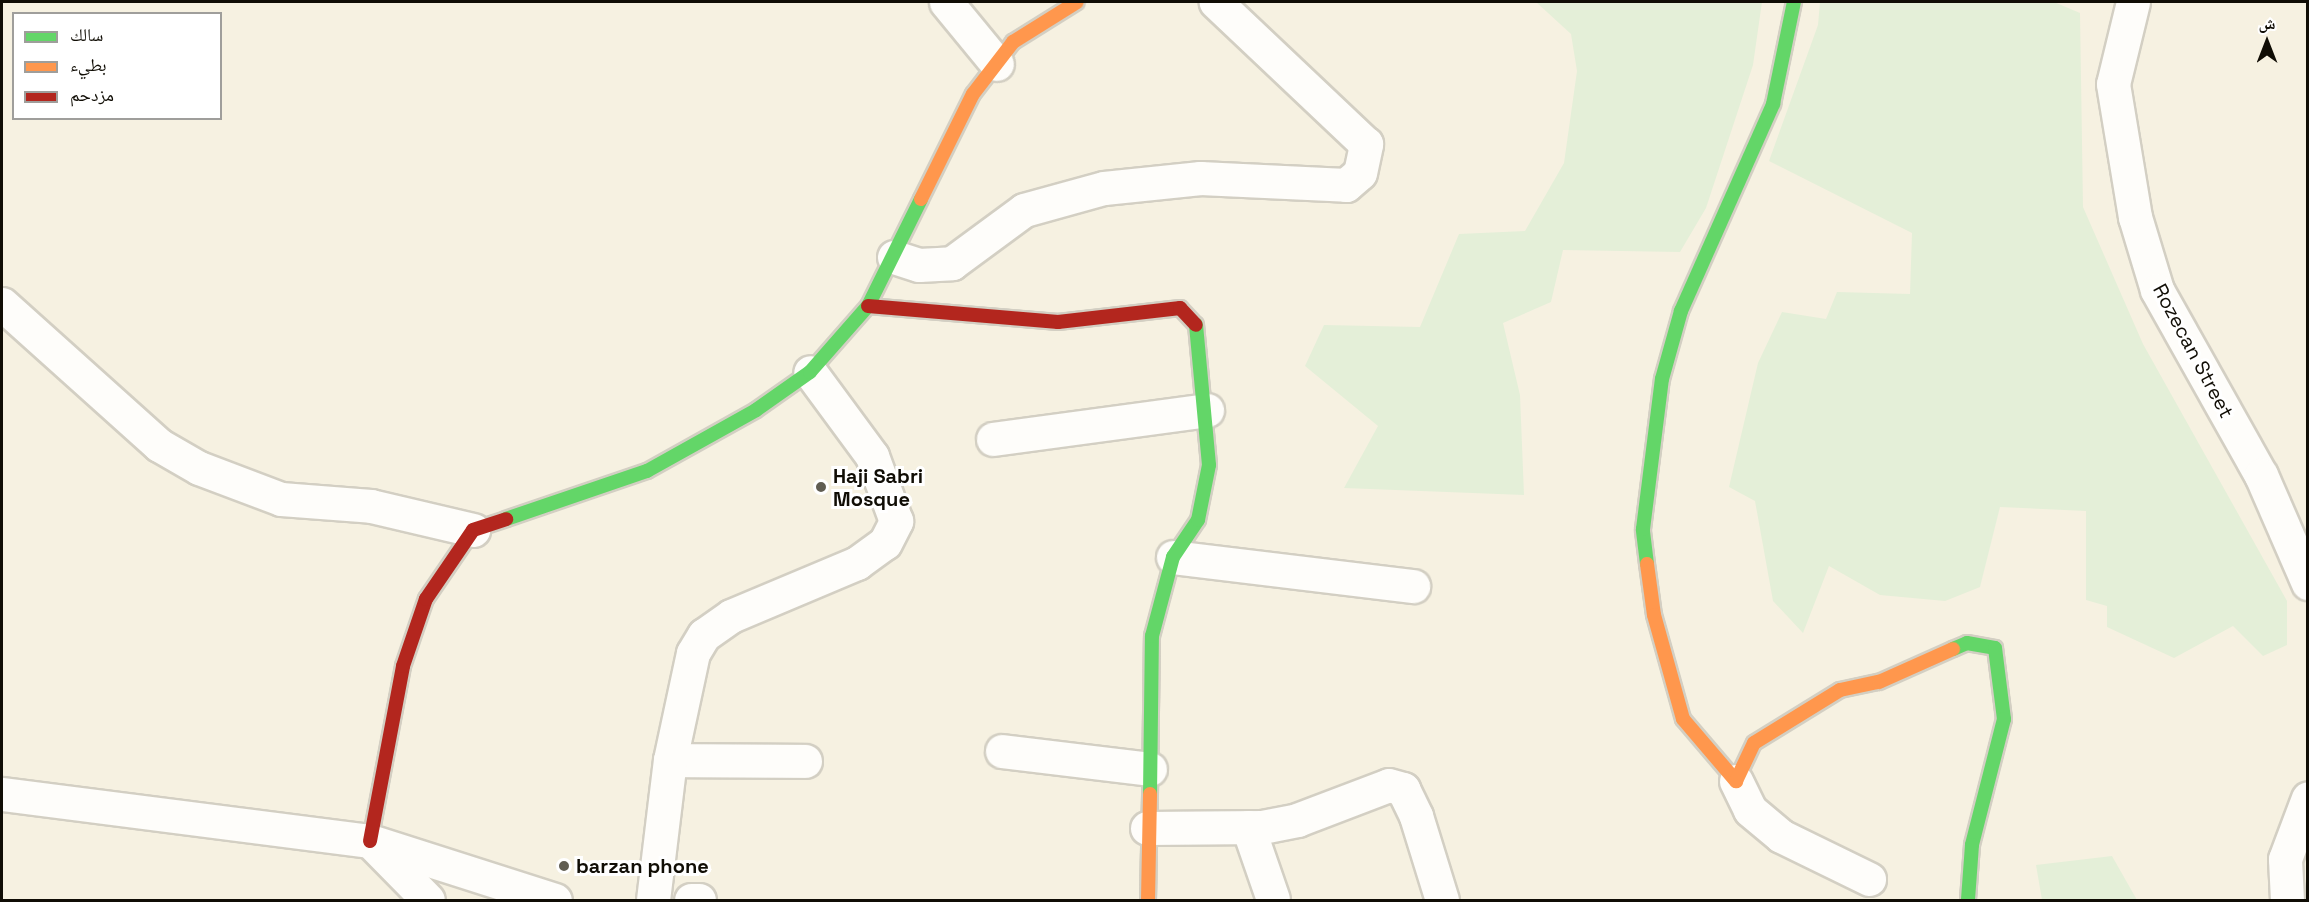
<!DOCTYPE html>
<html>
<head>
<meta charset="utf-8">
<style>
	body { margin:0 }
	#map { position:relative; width:2309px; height:902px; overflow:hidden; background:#f6f1e1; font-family:"Space Grotesk","Noto Naskh Arabic",sans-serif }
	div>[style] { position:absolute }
	.green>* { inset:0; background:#e4efd8 }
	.roads { filter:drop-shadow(2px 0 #d3cfc3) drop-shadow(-2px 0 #d3cfc3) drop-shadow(0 2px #d3cfc3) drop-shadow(0 -2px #d3cfc3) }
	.street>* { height:33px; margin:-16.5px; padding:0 16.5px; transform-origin:16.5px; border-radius:16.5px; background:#fefdfa }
	.fast>* { height:14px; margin:-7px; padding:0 7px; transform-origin:7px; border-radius:7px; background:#63d668 }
	.slow>* { height:14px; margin:-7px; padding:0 7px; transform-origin:7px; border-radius:7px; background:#ff974d }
	.jam>* { height:14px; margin:-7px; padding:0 7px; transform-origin:7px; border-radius:7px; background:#b3261e }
	.dots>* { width:16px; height:16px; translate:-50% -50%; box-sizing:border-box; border:3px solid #fff; border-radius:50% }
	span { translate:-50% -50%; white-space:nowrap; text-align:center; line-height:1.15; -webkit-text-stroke:6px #fff; paint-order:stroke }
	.street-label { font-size:20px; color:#100d05 }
	.poi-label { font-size:20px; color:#100d05; font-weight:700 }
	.left { translate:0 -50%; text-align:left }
	.frame { position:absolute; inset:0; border:3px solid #100d05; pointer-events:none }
	.legend { position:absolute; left:12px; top:12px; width:210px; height:108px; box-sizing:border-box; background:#fff; border:2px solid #9f9e9b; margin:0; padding:8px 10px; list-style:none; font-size:18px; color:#100d05 }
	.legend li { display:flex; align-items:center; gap:12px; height:30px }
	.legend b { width:30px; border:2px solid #9f9e9b }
	.north { position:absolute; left:2237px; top:12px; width:60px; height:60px; -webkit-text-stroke:4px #fff; paint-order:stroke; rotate:0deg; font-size:16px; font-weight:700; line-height:24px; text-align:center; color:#100d05 }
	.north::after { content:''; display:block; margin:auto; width:21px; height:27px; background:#100d05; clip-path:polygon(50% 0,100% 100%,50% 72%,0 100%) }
</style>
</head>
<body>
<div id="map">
	<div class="green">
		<i style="clip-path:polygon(1536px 2px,1762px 2px,1753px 65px,1706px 208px,1680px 252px,1563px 250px,1551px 302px,1503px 323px,1520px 395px,1524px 495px,1344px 488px,1378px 426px,1305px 366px,1324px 325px,1420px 327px,1459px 234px,1525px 231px,1564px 163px,1577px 71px,1571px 34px)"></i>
		<i style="clip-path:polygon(1820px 2px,2054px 2px,2080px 13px,2083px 207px,2143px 344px,2287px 601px,2287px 645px,2263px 656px,2233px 626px,2174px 658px,2107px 627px,2107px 606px,2086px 600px,2086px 511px,2000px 507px,1980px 587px,1945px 601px,1880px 595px,1829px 566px,1803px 633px,1773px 601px,1755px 501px,1729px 487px,1758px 363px,1782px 312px,1826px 319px,1837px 292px,1910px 294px,1912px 233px,1769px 161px,1818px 25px)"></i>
		<i style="clip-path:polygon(2112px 856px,2137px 900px,2042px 900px,2036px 865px)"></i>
	</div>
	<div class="roads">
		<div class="street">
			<i style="left:946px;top:2px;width:80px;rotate:50.6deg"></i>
			<i style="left:2133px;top:2px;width:84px;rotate:103.7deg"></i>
			<i style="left:2113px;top:84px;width:135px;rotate:80.6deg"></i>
			<i style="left:2135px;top:217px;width:76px;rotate:73.2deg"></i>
			<i style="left:2157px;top:290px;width:212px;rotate:60.7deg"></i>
			<i style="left:2261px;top:475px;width:118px;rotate:66.5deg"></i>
			<i style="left:894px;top:257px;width:26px;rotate:18deg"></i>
			<i style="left:919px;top:265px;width:33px;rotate:-3deg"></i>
			<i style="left:952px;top:263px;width:89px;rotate:-36.4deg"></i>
			<i style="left:1024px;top:210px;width:83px;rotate:-15.4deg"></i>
			<i style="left:1104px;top:188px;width:97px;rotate:-5.9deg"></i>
			<i style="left:1200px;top:178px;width:146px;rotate:2.7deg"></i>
			<i style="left:1346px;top:185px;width:18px;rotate:-41deg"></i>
			<i style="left:1360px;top:173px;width:30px;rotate:-78deg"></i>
			<i style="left:1366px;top:144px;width:207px;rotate:-136.6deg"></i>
			<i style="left:2px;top:304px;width:211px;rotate:41.9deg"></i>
			<i style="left:159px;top:445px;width:46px;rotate:29.9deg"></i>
			<i style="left:199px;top:468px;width:88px;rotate:20.7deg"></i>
			<i style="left:281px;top:499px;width:90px;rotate:4.4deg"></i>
			<i style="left:371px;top:506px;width:105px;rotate:13.2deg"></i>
			<i style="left:993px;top:439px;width:216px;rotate:-7.7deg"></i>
			<i style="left:1173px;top:557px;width:242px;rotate:6.9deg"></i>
			<i style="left:1002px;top:751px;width:149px;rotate:6.9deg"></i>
			<i style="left:670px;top:760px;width:135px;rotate:0.4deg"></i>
			<i style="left:1736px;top:781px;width:32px;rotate:64deg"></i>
			<i style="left:1750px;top:810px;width:40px;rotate:40deg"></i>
			<i style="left:1781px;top:836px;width:98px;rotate:26deg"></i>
			<i style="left:2px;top:794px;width:371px;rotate:7.3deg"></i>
			<i style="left:370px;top:841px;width:194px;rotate:17.7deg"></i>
			<i style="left:1248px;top:827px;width:76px;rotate:70.9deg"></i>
			<i style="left:1147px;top:828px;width:115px;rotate:-0.5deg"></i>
			<i style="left:1262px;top:827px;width:36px;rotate:-11deg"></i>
			<i style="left:1297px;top:820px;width:98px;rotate:-20.8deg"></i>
			<i style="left:1389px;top:785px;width:15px;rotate:16deg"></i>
			<i style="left:1403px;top:789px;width:30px;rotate:64deg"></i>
			<i style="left:1416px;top:816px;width:88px;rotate:72.8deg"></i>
			<i style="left:371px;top:842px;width:81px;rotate:45.5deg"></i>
			<i style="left:653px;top:900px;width:141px;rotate:-83.1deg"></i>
			<i style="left:670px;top:760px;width:109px;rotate:-77.9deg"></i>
			<i style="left:693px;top:653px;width:21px;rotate:-59deg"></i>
			<i style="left:704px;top:635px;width:33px;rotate:-35deg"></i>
			<i style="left:731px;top:616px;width:137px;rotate:-22.8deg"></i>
			<i style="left:857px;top:563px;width:34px;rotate:-36deg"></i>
			<i style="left:885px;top:543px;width:25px;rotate:-63deg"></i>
			<i style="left:896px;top:521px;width:69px;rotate:-110.3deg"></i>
			<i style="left:872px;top:456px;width:104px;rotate:-126.4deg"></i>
			<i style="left:691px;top:900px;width:8px"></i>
			<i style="left:2287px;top:900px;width:41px;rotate:-92.8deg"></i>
			<i style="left:2285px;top:859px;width:65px;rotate:-69.3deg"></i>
		</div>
		<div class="fast">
			<i style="left:506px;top:519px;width:149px;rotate:-18.8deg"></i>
			<i style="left:647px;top:471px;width:125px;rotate:-29.2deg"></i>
			<i style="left:756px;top:410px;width:66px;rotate:-35.1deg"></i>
			<i style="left:810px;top:372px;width:88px;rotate:-48.7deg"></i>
			<i style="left:868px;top:306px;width:119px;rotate:-63.6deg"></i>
			<i style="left:1647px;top:564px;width:35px;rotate:-97deg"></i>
			<i style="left:1643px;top:529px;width:151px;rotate:-82.8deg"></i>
			<i style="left:1662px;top:379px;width:71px;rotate:-74.4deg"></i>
			<i style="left:1681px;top:311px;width:227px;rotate:-66deg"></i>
			<i style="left:1773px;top:104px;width:104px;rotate:-78.4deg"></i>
			<i style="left:1953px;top:649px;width:15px;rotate:-23deg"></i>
			<i style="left:1967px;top:643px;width:28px;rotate:10deg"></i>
			<i style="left:1995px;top:648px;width:72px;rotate:82.8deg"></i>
			<i style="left:2004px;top:719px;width:130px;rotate:104.3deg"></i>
			<i style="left:1972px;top:845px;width:55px;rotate:94.2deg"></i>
			<i style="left:1150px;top:794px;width:158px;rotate:-89.3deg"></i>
			<i style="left:1152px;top:636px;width:82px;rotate:-75.1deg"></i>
			<i style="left:1173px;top:557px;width:45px;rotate:-56deg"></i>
			<i style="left:1198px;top:520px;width:56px;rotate:-78.7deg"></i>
			<i style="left:1209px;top:465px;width:141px;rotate:-95.3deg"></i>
		</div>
		<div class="slow">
			<i style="left:921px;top:199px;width:117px;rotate:-63.7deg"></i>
			<i style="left:973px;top:94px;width:66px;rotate:-52.4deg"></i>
			<i style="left:1013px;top:42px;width:75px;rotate:-32deg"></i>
			<i style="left:1647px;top:564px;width:51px;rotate:82.2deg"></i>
			<i style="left:1654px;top:615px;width:108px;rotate:74.4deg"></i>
			<i style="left:1683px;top:719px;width:82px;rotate:49.5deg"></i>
			<i style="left:1736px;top:781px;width:42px;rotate:-64.7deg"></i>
			<i style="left:1754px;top:743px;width:101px;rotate:-31.6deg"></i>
			<i style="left:1840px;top:690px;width:40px;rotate:-12deg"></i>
			<i style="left:1879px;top:682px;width:81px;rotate:-24deg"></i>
			<i style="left:1148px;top:900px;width:106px;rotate:-88.9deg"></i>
		</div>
		<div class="jam">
			<i style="left:868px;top:306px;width:191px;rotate:4.8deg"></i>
			<i style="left:1058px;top:322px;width:123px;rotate:-6.5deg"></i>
			<i style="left:1180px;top:308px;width:23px;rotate:47deg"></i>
			<i style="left:370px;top:841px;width:178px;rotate:-79.3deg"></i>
			<i style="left:403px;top:666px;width:71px;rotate:-71.1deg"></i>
			<i style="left:426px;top:599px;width:83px;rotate:-55.7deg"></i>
			<i style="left:473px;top:530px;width:35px;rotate:-18deg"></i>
		</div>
	</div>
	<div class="dots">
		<i style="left:821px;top:487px;background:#605d52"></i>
		<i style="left:564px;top:866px;background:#605d52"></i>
	</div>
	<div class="street-label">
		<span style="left:2193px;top:351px;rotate:62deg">Rozecan Street</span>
	</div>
	<div class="poi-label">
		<span class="left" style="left:833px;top:488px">Haji Sabri<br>Mosque</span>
		<span class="left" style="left:576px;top:866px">barzan phone</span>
	</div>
	<div class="frame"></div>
	<ul class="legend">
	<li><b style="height:8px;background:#63d668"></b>سالك</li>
	<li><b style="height:8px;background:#ff974d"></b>بطيء</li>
	<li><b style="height:8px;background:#b3261e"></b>مزدحم</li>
	</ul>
	<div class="north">ش</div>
</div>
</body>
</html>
